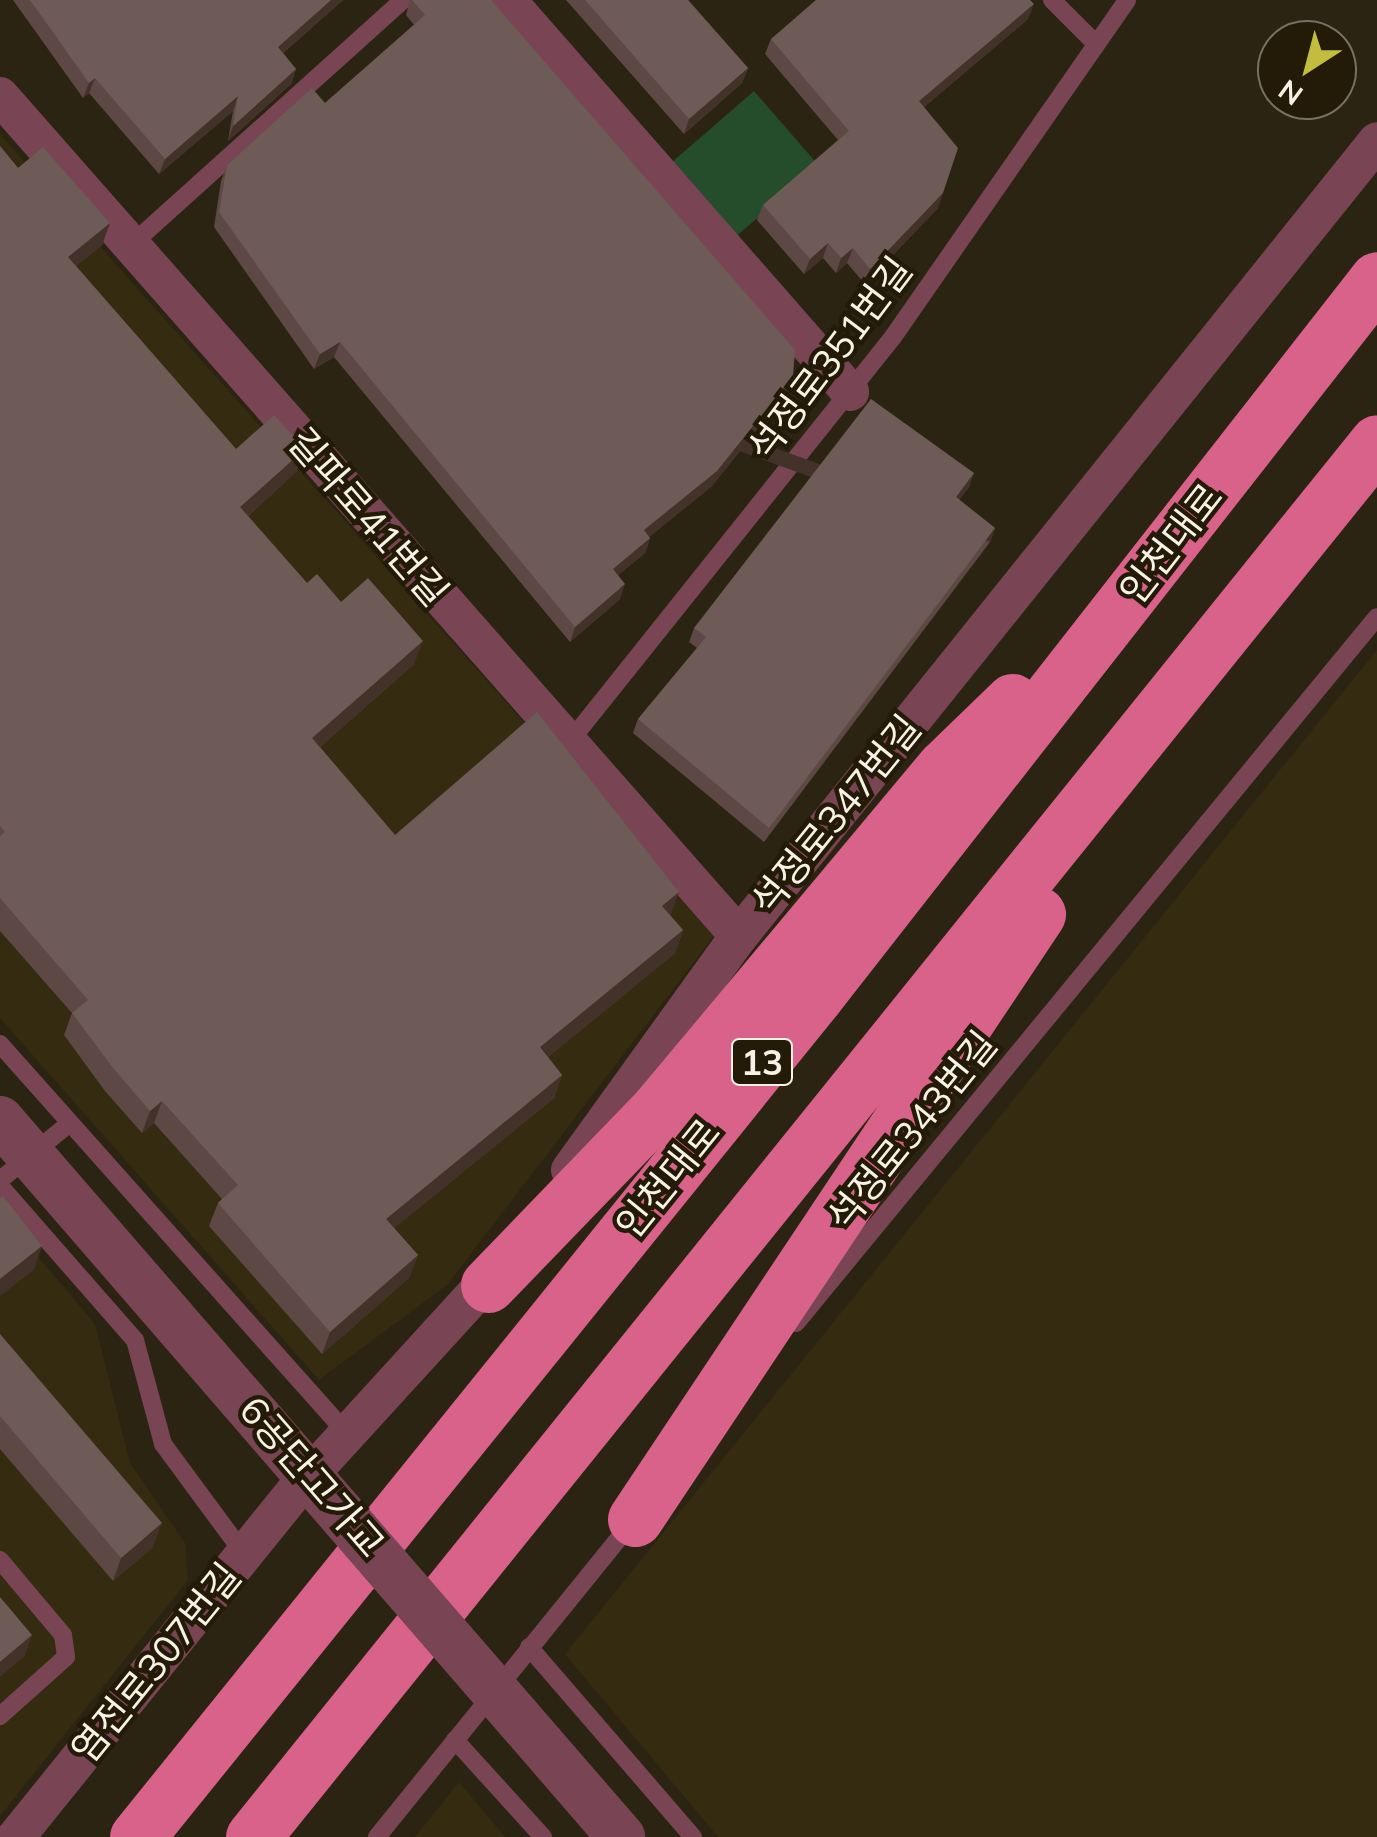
<!DOCTYPE html>
<html>
<head>
<meta charset="utf-8">
<style>
	body { margin:0 }
	#map { position:relative; width:1377px; height:1837px; overflow:hidden; background:#2c2412; font-family:Mulish,"Noto Sans KR",sans-serif }
	div>[style] { position:absolute }
	.built>* { inset:0; background:#352b11 }
	.green>* { inset:0; background:#254c2b; transform-origin:0 0 }
	.service>* { height:18px; margin:-9px; padding:0 9px; transform-origin:9px; border-radius:9px; background:#794454 }
	.minor>* { height:38px; margin:-19px; padding:0 19px; transform-origin:19px; border-radius:19px; background:#794454 }
	.trunk>* { height:55px; margin:-27.5px; padding:0 27.5px; transform-origin:27.5px; border-radius:27.5px; background:#d9628a }
	.tertiary-bridge>* { height:48px; margin:-24px; padding:0 24px; transform-origin:24px; border-radius:24px; background:#794454 }
	.wall>* { inset:0; background:#5e4845 }
	.shaded-wall>* { inset:0; background:#433229; transform-origin:0 0 }
	.building>* { inset:0; background:#6e5a56 }
	span { translate:-50% -50%; white-space:nowrap; text-align:center; line-height:1.15; -webkit-text-stroke:9px #231b08; paint-order:stroke }
	.shield-label span { padding:2px 8px; background:#231b08; border:2px solid; border-radius:8px; -webkit-text-stroke-width:0 }
	.shield-label { font-size:35px; color:#f7f1e6; font-weight:700 }
	.street-label { font-size:38px; color:#f7f1e6 }
	.north { position:absolute; left:1257px; top:20px; width:100px; height:100px; box-sizing:border-box; background:#231b08; border:2px solid #787161; border-radius:50%; rotate:216deg; font-size:28px; font-weight:700; line-height:40px; text-align:center; color:#f7f1e6 }
	.north::after { content:''; display:block; margin:auto; width:35px; height:45px; background:#c3bd3f; clip-path:polygon(50% 0,100% 100%,50% 72%,0 100%) }
</style>
</head>
<body>
<div id="map">
	<div class="built">
		<i style="clip-path:polygon(0 134px,714px 936px,447px 1285px,319px 1380px,0 1018px)"></i>
		<i style="clip-path:polygon(1377px 650px,1377px 1837px,718px 1837px,565px 1654px)"></i>
		<i style="clip-path:polygon(0 1212px,95px 1324px,130px 1463px,185px 1543px,188px 1580px,0 1816px)"></i>
		<i style="clip-path:polygon(459px 1782px,505px 1837px,415px 1837px)"></i>
	</div>
	<div class="green">
		<i style="left:754px;top:91px;width:98px;height:108px;rotate:49deg"></i>
	</div>
	<div class="service">
		<i style="left:1052px;top:0;width:59px;rotate:45deg"></i>
		<i style="left:131px;top:245px;width:366px;rotate:-42deg"></i>
		<i style="left:567px;top:745px;width:522px;rotate:-51.37deg"></i>
		<i style="left:893px;top:337px;width:410px;rotate:-55.2deg"></i>
		<i style="left:0;top:1044px;width:526px;rotate:48.31deg"></i>
		<i style="left:0;top:1180px;width:90px;rotate:-39.2deg"></i>
		<i style="left:0;top:1186px;width:205px;rotate:48.8deg"></i>
		<i style="left:135px;top:1340px;width:108px;rotate:74.9deg"></i>
		<i style="left:163px;top:1444px;width:137px;rotate:53.6deg"></i>
		<i style="left:796px;top:1323px;width:914px;rotate:-50.55deg"></i>
		<i style="left:0;top:1560px;width:98px;rotate:50deg"></i>
		<i style="left:63px;top:1635px;width:22px;rotate:82deg"></i>
		<i style="left:66px;top:1657px;width:89px;rotate:138.2deg"></i>
		<i style="left:529px;top:1647px;width:251px;rotate:49.2deg"></i>
		<i style="left:455px;top:1740px;width:131px;rotate:47.8deg"></i>
		<i style="left:377px;top:1837px;width:402px;rotate:-51deg"></i>
	</div>
	<div class="minor">
		<i style="left:507px;top:0;width:521px;rotate:48.81deg"></i>
		<i style="left:0;top:96px;width:1119px;rotate:48.66deg"></i>
		<i style="left:570px;top:1170px;width:289px;rotate:-54.2deg"></i>
		<i style="left:739px;top:936px;width:1019px;rotate:-51.25deg"></i>
		<i style="left:16px;top:1837px;width:447px;rotate:-51.1deg"></i>
		<i style="left:297px;top:1489px;width:301px;rotate:-47.6deg"></i>
	</div>
	<div class="trunk">
		<i style="left:488px;top:1285px;width:243px;rotate:-46deg"></i>
		<i style="left:657px;top:1110px;width:447px;rotate:-50.1deg"></i>
		<i style="left:944px;top:767px;width:95px;rotate:-44.1deg"></i>
		<i style="left:635px;top:1519px;width:727px;rotate:-56.33deg"></i>
		<i style="left:137px;top:1837px;width:1081px;rotate:-51.08deg"></i>
		<i style="left:816px;top:996px;width:910px;rotate:-51.96deg"></i>
		<i style="left:253px;top:1837px;width:1791px;rotate:-51.14deg"></i>
	</div>
	<div class="tertiary-bridge">
		<i style="left:0;top:1120px;width:949px;rotate:49.1deg"></i>
	</div>
	<div class="wall">
		<i style="clip-path:polygon(13px 0,343px 0,283px 53px,296px 69px,291px 84px,228px 141px,233px 111px,159px 174px,89px 93px,83px 98px)"></i>
		<i style="clip-path:polygon(410px 0,491px 0,787px 391px,712px 486px,649px 537px,650px 538px,645px 553px,618px 575px,620px 599px,570px 642px,334px 357px,314px 369px,214px 227px,221px 181px,227px 165px,325px 103px,414px 25px,406px 15px)"></i>
		<i style="clip-path:polygon(566px 0,688px 0,748px 68px,742px 83px,684px 134px)"></i>
		<i style="clip-path:polygon(1028px 19px,924px 107px,938px 208px,865px 284px,847px 263px,836px 273px,823px 258px,804px 274px,757px 220px,763px 205px,838px 140px,765px 54px,771px 39px)"></i>
		<i style="clip-path:polygon(0 146px,18px 168px,110px 223px,102px 245px,76px 266px,236px 449px,297px 471px,248px 516px,307px 583px,341px 602px,414px 664px,320px 747px,395px 835px,670px 915px,683px 930px,675px 953px,548px 1057px,562px 1075px,554px 1098px,394px 1228px,418px 1255px,409px 1278px,322px 1354px,209px 1226px,218px 1203px,222px 1199px,154px 1123px,142px 1133px,105px 1091px,64px 1035px,72px 1013px,0 931px)"></i>
		<i style="clip-path:polygon(974px 473px,969px 487px,959px 500px,995px 528px,990px 542px,764px 842px,633px 733px,638px 719px,697px 648px,689px 642px,694px 628px)"></i>
		<i style="clip-path:polygon(0 1334px,153px 1547px,113px 1581px,0 1449px)"></i>
	</div>
	<div class="shaded-wall">
		<i style="clip-path:polygon(331px 0,343px 0,272px 62px,278px 47px)"></i>
		<i style="clip-path:polygon(1034px 4px,1028px 19px,913px 116px,919px 101px)"></i>
		<i style="clip-path:polygon(748px 68px,742px 83px,684px 134px,689px 119px)"></i>
		<i style="clip-path:polygon(296px 69px,291px 84px,228px 141px,233px 126px)"></i>
		<i style="clip-path:polygon(95px 78px,89px 93px,83px 98px,89px 83px)"></i>
		<i style="clip-path:polygon(238px 96px,233px 111px,159px 174px,165px 159px)"></i>
		<i style="clip-path:polygon(943px 193px,938px 208px,865px 284px,870px 269px)"></i>
		<i style="clip-path:polygon(110px 223px,102px 245px,60px 279px,68px 257px)"></i>
		<i style="clip-path:polygon(828px 243px,823px 258px,804px 274px,810px 259px)"></i>
		<i style="clip-path:polygon(853px 248px,847px 263px,836px 273px,841px 258px)"></i>
		<i style="clip-path:polygon(340px 342px,334px 357px,314px 369px,320px 354px)"></i>
		<i style="clip-path:polygon(793px 376px,787px 391px,712px 486px,639px 545px,644px 530px)"></i>
		<i style="clip-path:polygon(305px 449px,297px 471px,232px 530px,240px 507px)"></i>
		<i style="clip-path:polygon(974px 473px,969px 487px,950px 512px,956px 497px)"></i>
		<i style="left:995px;top:528px;width:15px;height:376px;rotate:110deg"></i>
		<i style="clip-path:polygon(650px 538px,645px 553px,607px 584px,613px 569px)"></i>
		<i style="clip-path:polygon(625px 584px,620px 599px,570px 642px,575px 627px)"></i>
		<i style="clip-path:polygon(423px 641px,414px 664px,304px 761px,312px 738px)"></i>
		<i style="clip-path:polygon(679px 892px,671px 915px,654px 929px,662px 906px)"></i>
		<i style="clip-path:polygon(683px 930px,675px 953px,532px 1070px,540px 1047px)"></i>
		<i style="clip-path:polygon(562px 1075px,554px 1098px,377px 1242px,386px 1219px)"></i>
		<i style="clip-path:polygon(162px 1101px,154px 1123px,142px 1133px,150px 1111px)"></i>
		<i style="clip-path:polygon(42px 1246px,34px 1270px,0 1296px,0 1279px)"></i>
		<i style="clip-path:polygon(418px 1255px,409px 1278px,322px 1354px,330px 1332px)"></i>
		<i style="clip-path:polygon(162px 1523px,153px 1547px,113px 1581px,121px 1558px)"></i>
		<i style="clip-path:polygon(32px 1635px,25px 1656px,0 1677px,0 1662px)"></i>
	</div>
	<div class="building">
		<i style="clip-path:polygon(30px 0,331px 0,278px 47px,296px 69px,233px 126px,238px 96px,165px 159px,95px 78px,89px 83px)"></i>
		<i style="clip-path:polygon(412px 0,491px 0,795px 350px,793px 376px,717px 471px,644px 530px,650px 538px,613px 569px,625px 584px,575px 627px,340px 342px,320px 354px,219px 212px,227px 165px,312px 88px,325px 103px,425px 15px)"></i>
		<i style="clip-path:polygon(585px 0,688px 0,748px 68px,689px 119px)"></i>
		<i style="clip-path:polygon(816px 0,1030px 0,1034px 4px,919px 101px,958px 148px,943px 193px,870px 269px,853px 248px,841px 258px,828px 243px,810px 259px,763px 205px,849px 131px,771px 39px)"></i>
		<i style="clip-path:polygon(0 146px,18px 168px,43px 147px,110px 223px,68px 257px,236px 449px,274px 415px,305px 449px,240px 507px,307px 583px,317px 574px,341px 602px,368px 578px,423px 641px,312px 738px,395px 835px,537px 712px,679px 892px,662px 906px,683px 930px,540px 1047px,562px 1075px,386px 1219px,418px 1255px,330px 1332px,218px 1203px,238px 1185px,162px 1101px,150px 1111px,113px 1068px,72px 1013px,88px 1000px,0 898px,0 836px,5px 832px,0 826px)"></i>
		<i style="clip-path:polygon(871px 399px,974px 473px,956px 497px,995px 528px,769px 828px,638px 719px,706px 637px,694px 628px)"></i>
		<i style="clip-path:polygon(3px 1196px,42px 1246px,0 1279px,0 1198px)"></i>
		<i style="clip-path:polygon(0 1334px,162px 1523px,121px 1558px,0 1416px)"></i>
		<i style="clip-path:polygon(0 1597px,32px 1635px,0 1662px)"></i>
	</div>
	<div class="shield-label">
		<span style="left:762px;top:1062px">13</span>
	</div>
	<div class="street-label">
		<span style="left:830px;top:359px;rotate:-53deg">석정로351번길</span>
		<span style="left:368px;top:517px;rotate:49deg">길파로41번길</span>
		<span style="left:1171px;top:544px;rotate:-52deg">인천대로</span>
		<span style="left:836px;top:815px;rotate:-51deg">석정로347번길</span>
		<span style="left:912px;top:1131px;rotate:-51deg">석정로343번길</span>
		<span style="left:668px;top:1179px;rotate:-51deg">인천대로</span>
		<span style="left:312px;top:1477px;rotate:49deg">6공단고가교</span>
		<span style="left:156px;top:1663px;rotate:-51deg">염전로307번길</span>
	</div>
	<div class="north">N</div>
</div>
</body>
</html>
